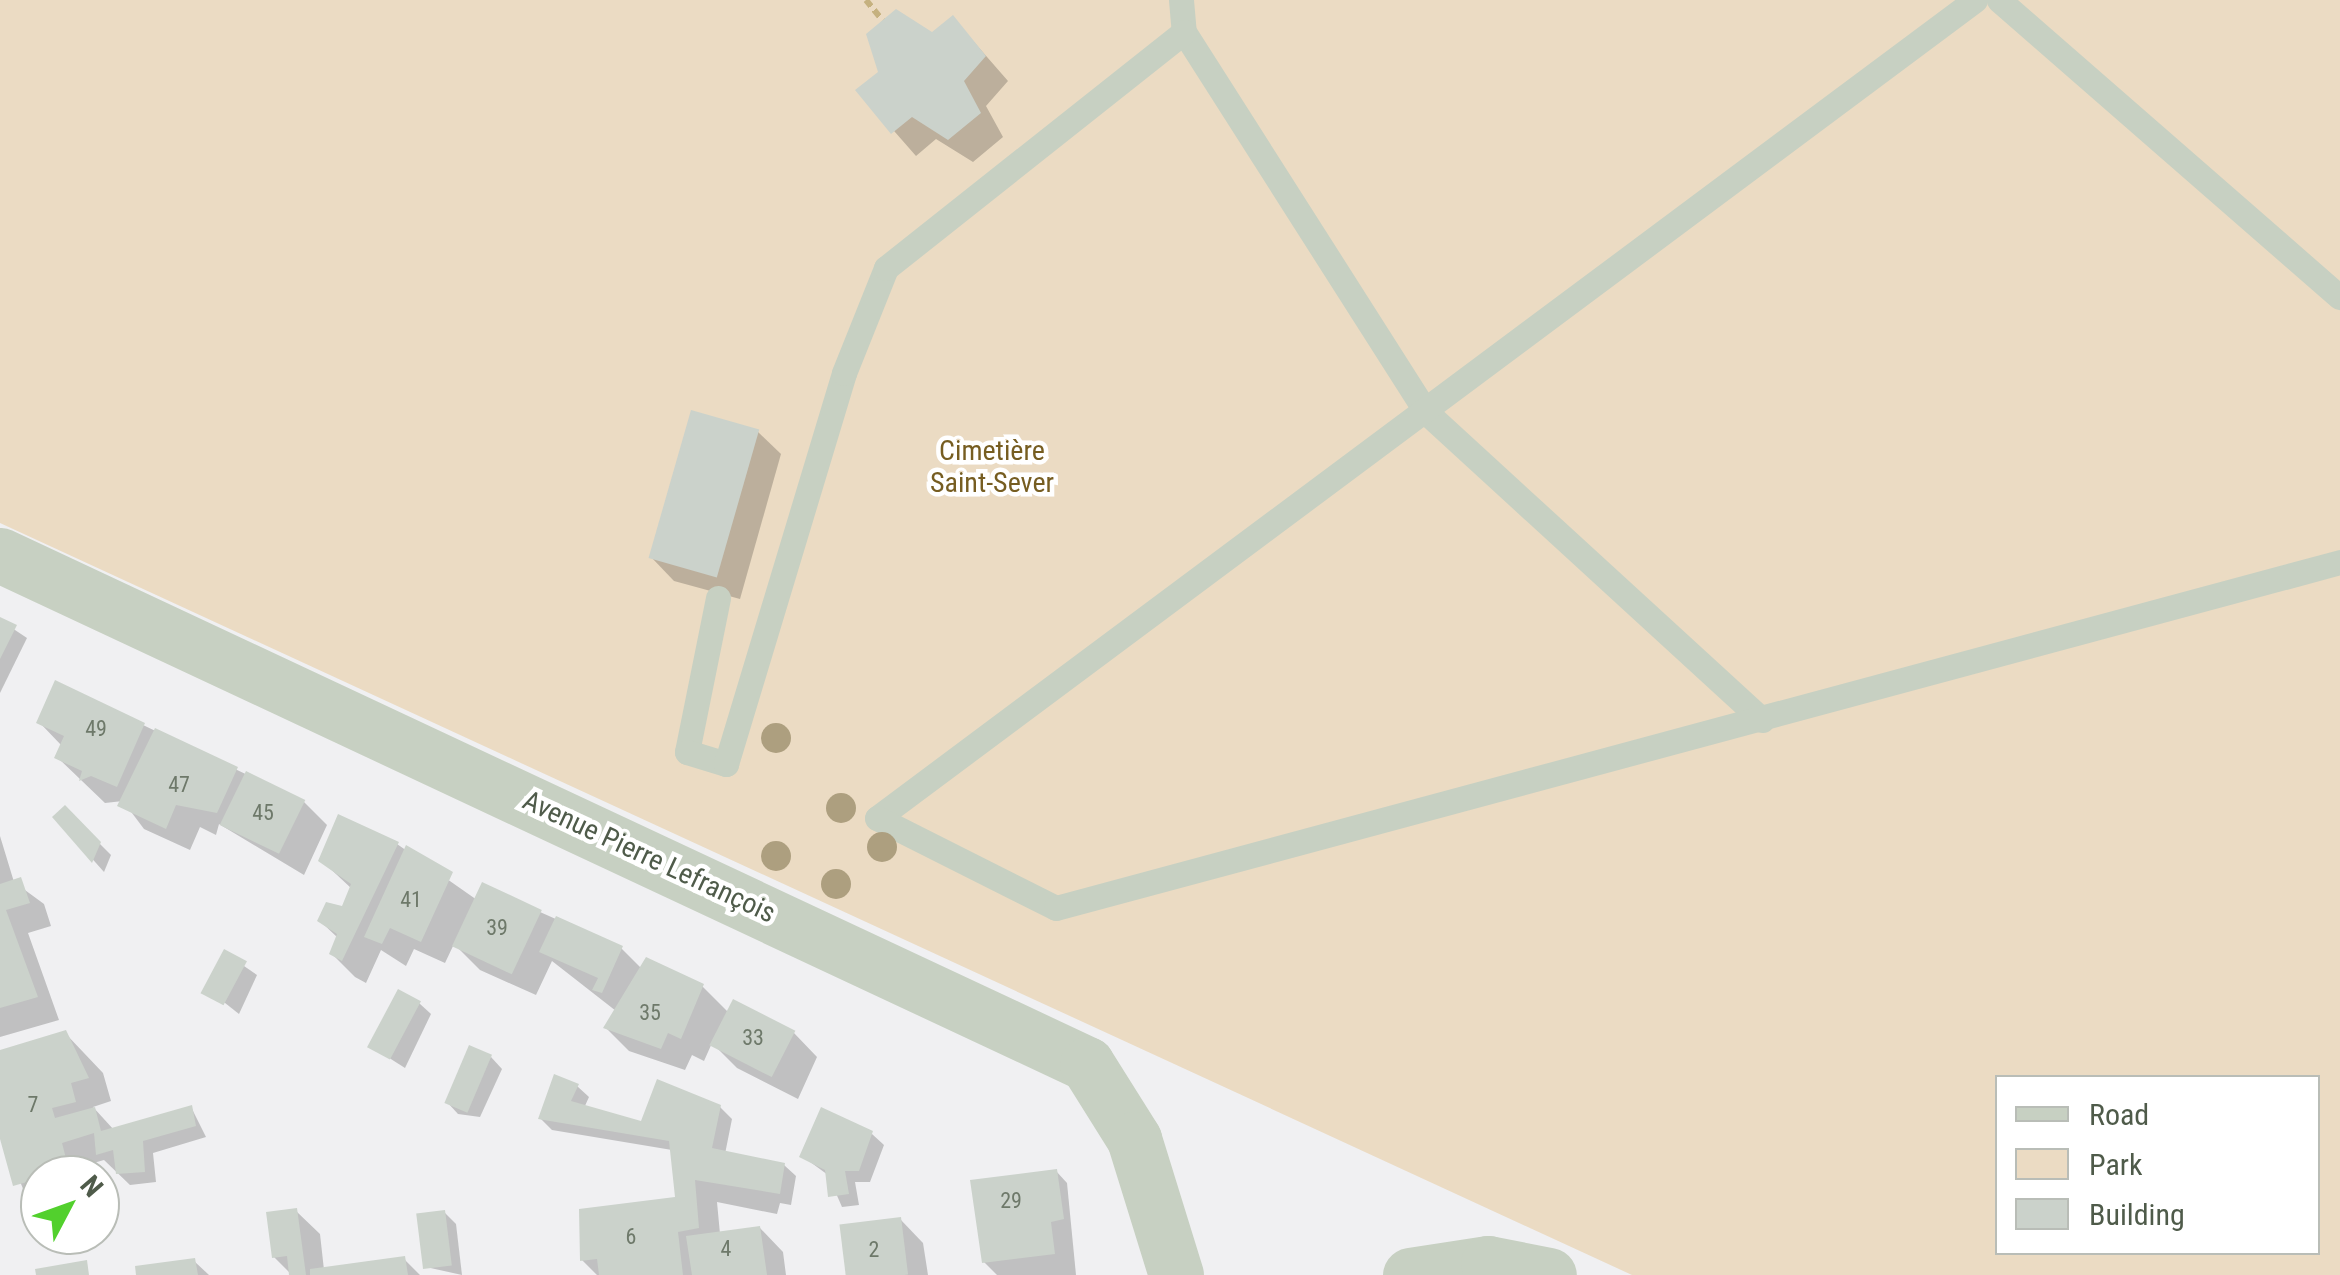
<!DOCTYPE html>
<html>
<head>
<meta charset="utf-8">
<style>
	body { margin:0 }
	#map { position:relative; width:2340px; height:1275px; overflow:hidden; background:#f0f0f2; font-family:"Roboto Condensed",sans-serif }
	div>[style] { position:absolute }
	.green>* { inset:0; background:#ebdbc3 }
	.shadow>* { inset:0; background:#0003 }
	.building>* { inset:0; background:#cbd2cb; transform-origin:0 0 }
	.path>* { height:6px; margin-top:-3px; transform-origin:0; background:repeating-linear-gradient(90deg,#c5b17f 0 8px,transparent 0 13px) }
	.service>* { height:25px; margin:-12.5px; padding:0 12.5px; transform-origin:12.5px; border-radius:12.5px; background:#c7d0c2 }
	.tertiary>* { height:55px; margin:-27.5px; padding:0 27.5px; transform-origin:27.5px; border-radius:27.5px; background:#c7d0c2 }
	.trees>* { width:30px; height:30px; margin:-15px; border-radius:50%; background:#ad9f7f }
	span { translate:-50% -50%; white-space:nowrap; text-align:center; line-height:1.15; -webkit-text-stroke:9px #fff; paint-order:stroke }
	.number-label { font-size:22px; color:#6e796a }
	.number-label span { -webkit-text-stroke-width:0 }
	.park-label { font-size:28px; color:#765d21 }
	.street-label { font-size:28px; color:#4f5b4a }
	.legend { position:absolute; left:1995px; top:1075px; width:325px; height:180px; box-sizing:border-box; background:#fff; border:2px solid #b9bdb7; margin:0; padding:12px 18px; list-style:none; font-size:30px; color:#4f5b4a }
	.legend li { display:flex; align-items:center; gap:20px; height:50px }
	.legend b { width:50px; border:2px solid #b9bdb7 }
	.north { position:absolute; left:20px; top:1155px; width:100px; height:100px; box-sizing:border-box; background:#fff; border:2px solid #b9bdb7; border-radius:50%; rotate:49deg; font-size:28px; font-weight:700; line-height:40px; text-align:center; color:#4f5b4a }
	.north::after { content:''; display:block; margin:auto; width:35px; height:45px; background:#52d02d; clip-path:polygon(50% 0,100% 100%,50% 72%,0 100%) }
</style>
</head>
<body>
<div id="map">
	<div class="green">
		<i style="clip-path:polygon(evenodd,0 0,2340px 0,2340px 1275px,1632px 1275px,0 523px,0 0,1998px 1078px,2318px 1078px,2318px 1252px,1998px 1252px,1998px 1078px)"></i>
	</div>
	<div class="shadow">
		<i style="clip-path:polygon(953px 18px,1008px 81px,986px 106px,1003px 137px,973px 162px,936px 139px,916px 156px,859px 91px)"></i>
		<i style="clip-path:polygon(757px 431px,781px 454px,740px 599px,674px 581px,651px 557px)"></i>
		<i style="clip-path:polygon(0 620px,27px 638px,0 693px)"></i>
		<i style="clip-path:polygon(39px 722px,143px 725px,304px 802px,327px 825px,304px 875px,219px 824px,216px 835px,200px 827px,190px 850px,144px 829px,123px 801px,105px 803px,57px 757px,62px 746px)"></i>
		<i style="clip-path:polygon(64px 808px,111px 855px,104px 872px,55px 817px)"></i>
		<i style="clip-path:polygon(0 836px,14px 882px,44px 904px,51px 926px,28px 933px,59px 1020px,0 1037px)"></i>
		<i style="clip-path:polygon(397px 844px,477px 900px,540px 912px,621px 948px,642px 969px,702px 986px,729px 1013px,794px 1033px,817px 1057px,798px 1099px,737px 1068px,712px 1043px,704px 1061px,692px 1055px,685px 1070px,629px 1051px,606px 1028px,616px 1011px,552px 961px,536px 995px,480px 970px,454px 944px,445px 963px,414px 949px,406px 966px,381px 950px,366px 983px,355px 977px,332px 954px,338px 938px,320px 921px,344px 909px,352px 889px,321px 860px)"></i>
		<i style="clip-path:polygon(225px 953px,257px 975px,239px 1014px,220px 999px)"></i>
		<i style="clip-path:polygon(419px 1003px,431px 1014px,405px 1068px,372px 1047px)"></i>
		<i style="clip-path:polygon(65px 1033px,103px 1073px,111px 1101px,93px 1107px,114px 1130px,191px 1107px,206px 1137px,153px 1153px,156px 1182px,130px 1185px,104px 1160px,76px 1168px,78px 1175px,40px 1175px,40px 1193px,26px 1196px,0 1133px,0 1052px)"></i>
		<i style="clip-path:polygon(491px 1057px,502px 1069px,480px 1117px,458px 1114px,447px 1102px)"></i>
		<i style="clip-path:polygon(577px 1086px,589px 1097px,584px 1108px,642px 1125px,720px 1107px,732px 1119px,725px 1154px,784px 1165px,796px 1176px,791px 1205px,780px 1203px,777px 1214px,717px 1202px,720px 1234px,760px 1228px,783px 1252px,786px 1275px,597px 1275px,582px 1260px,677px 1199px,672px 1150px,552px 1130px,541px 1119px)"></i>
		<i style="clip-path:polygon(872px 1134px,884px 1145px,870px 1182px,855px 1182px,859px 1205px,842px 1207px,828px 1175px,802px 1156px)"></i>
		<i style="clip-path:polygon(1056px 1171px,1067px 1183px,1076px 1275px,997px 1275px,984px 1262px)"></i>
		<i style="clip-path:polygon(296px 1211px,320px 1234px,324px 1270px,404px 1259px,420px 1275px,292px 1275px,274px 1257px)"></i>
		<i style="clip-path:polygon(444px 1212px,456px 1224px,462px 1275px,426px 1267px)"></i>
		<i style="clip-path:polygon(900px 1219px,923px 1243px,928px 1275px,849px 1275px)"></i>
		<i style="clip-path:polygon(194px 1261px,209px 1275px,139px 1275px)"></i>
	</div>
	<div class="building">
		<i style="clip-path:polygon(896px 9px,932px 32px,953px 15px,986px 56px,964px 81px,981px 113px,948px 140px,912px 117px,891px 134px,855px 90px,878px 72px,866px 34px)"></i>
		<i style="left:691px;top:410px;width:71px;height:154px;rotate:16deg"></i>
		<i style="clip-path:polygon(0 617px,17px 625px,0 659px)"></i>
		<i style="clip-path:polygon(55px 680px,145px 723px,117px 787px,91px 776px,79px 781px,82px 771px,54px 758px,64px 736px,36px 723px)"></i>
		<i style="clip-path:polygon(155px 728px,238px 767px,217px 813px,176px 805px,166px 829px,117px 806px)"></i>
		<i style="left:246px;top:771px;width:66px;height:60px;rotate:26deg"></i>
		<i style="clip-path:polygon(65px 805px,101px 842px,92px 863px,52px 817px)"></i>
		<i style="clip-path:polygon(338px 814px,399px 842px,342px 961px,329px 954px,337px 934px,317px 921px,326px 902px,342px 906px,351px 884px,318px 861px)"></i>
		<i style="clip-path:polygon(406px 845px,453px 872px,421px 942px,390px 928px,382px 944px,364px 937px)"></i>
		<i style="clip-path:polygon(21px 877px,30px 903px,6px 910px,38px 997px,0 1008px,0 884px)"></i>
		<i style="left:482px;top:882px;width:66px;height:71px;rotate:25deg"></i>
		<i style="clip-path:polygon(556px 916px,623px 946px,602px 993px,592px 990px,598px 978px,539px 952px)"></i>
		<i style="left:224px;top:949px;width:26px;height:50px;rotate:28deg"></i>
		<i style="clip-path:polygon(646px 957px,704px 984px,681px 1039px,668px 1033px,661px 1049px,603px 1028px)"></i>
		<i style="left:398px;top:989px;width:26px;height:66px;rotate:28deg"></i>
		<i style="left:733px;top:999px;width:70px;height:52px;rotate:27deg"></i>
		<i style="clip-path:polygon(66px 1030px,89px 1078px,71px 1083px,76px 1102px,52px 1108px,55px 1118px,95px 1107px,101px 1131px,192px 1105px,196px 1126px,143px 1141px,145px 1172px,116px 1174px,113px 1150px,96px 1155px,94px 1133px,62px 1143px,69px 1170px,13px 1186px,0 1139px,0 1050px)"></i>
		<i style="left:469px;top:1045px;width:25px;height:63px;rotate:23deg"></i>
		<i style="clip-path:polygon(554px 1074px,579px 1084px,571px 1101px,641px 1121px,657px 1079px,721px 1105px,712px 1148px,785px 1163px,780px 1194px,695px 1180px,699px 1228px,678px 1232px,683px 1275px,599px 1275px,597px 1259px,580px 1261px,579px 1209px,675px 1197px,669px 1141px,538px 1119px)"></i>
		<i style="clip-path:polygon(821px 1107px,873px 1131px,859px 1171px,845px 1171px,849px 1194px,828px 1197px,825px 1170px,799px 1157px)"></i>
		<i style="clip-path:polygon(1057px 1169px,1064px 1219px,1051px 1222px,1055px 1254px,982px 1263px,970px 1180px)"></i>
		<i style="clip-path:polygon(297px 1208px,306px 1275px,289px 1275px,287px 1256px,272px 1258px,266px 1212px)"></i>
		<i style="left:445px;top:1210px;width:56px;height:29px;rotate:83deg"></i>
		<i style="left:901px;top:1217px;width:58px;height:62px;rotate:83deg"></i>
		<i style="clip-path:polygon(760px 1226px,767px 1275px,692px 1275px,686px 1236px)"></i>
		<i style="clip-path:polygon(405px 1256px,408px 1275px,310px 1275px,310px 1269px)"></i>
		<i style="clip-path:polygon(195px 1258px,198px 1275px,136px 1275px,135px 1266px)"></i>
		<i style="clip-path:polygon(87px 1260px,89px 1275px,36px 1275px,35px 1269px)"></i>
	</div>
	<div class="path">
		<i style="left:866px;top:0;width:26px;rotate:51deg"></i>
	</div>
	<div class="service">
		<i style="left:1181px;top:0;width:32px;rotate:85deg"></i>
		<i style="left:1184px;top:32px;width:451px;rotate:57.5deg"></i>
		<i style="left:1426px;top:412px;width:456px;rotate:42.5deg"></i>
		<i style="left:1975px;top:0;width:1369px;rotate:143.31deg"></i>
		<i style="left:877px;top:818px;width:200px;rotate:26.7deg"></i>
		<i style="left:1056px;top:908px;width:1330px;rotate:-15.08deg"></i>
		<i style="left:1999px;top:0;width:452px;rotate:41.1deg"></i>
		<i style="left:718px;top:598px;width:157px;rotate:101.4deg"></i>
		<i style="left:687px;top:752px;width:41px;rotate:17.1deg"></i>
		<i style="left:726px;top:764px;width:408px;rotate:-73.2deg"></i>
		<i style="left:844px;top:373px;width:113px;rotate:-68.2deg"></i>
		<i style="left:886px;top:268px;width:380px;rotate:-38.4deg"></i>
	</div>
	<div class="tertiary">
		<i style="left:0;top:555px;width:1200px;rotate:25.09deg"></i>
		<i style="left:1087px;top:1064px;width:89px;rotate:57.9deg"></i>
		<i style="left:1134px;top:1139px;width:142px;rotate:72.8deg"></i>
		<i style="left:1410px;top:1275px;width:79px;rotate:-8.7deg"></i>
		<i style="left:1488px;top:1263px;width:62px;rotate:11.1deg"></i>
	</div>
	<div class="trees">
		<i style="left:776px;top:738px"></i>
		<i style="left:841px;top:808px"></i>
		<i style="left:882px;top:847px"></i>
		<i style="left:776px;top:856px"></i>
		<i style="left:836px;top:884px"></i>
	</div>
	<div class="number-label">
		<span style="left:96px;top:729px">49</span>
		<span style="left:179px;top:785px">47</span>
		<span style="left:263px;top:813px">45</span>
		<span style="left:411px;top:900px">41</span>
		<span style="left:497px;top:928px">39</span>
		<span style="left:650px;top:1013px">35</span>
		<span style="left:753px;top:1038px">33</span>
		<span style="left:33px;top:1105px">7</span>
		<span style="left:1011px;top:1201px">29</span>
		<span style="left:631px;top:1237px">6</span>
		<span style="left:726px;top:1249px">4</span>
		<span style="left:874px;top:1250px">2</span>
	</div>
	<div class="park-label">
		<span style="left:992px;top:467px">Cimetière<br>Saint-Sever</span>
	</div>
	<div class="street-label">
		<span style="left:649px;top:857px;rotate:25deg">Avenue Pierre Lefrançois</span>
	</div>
	<ul class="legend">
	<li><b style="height:12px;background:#c7d0c2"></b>Road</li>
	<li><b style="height:28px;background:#ebdbc3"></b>Park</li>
	<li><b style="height:28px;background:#cbd2cb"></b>Building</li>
	</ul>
	<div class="north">N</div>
</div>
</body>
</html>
